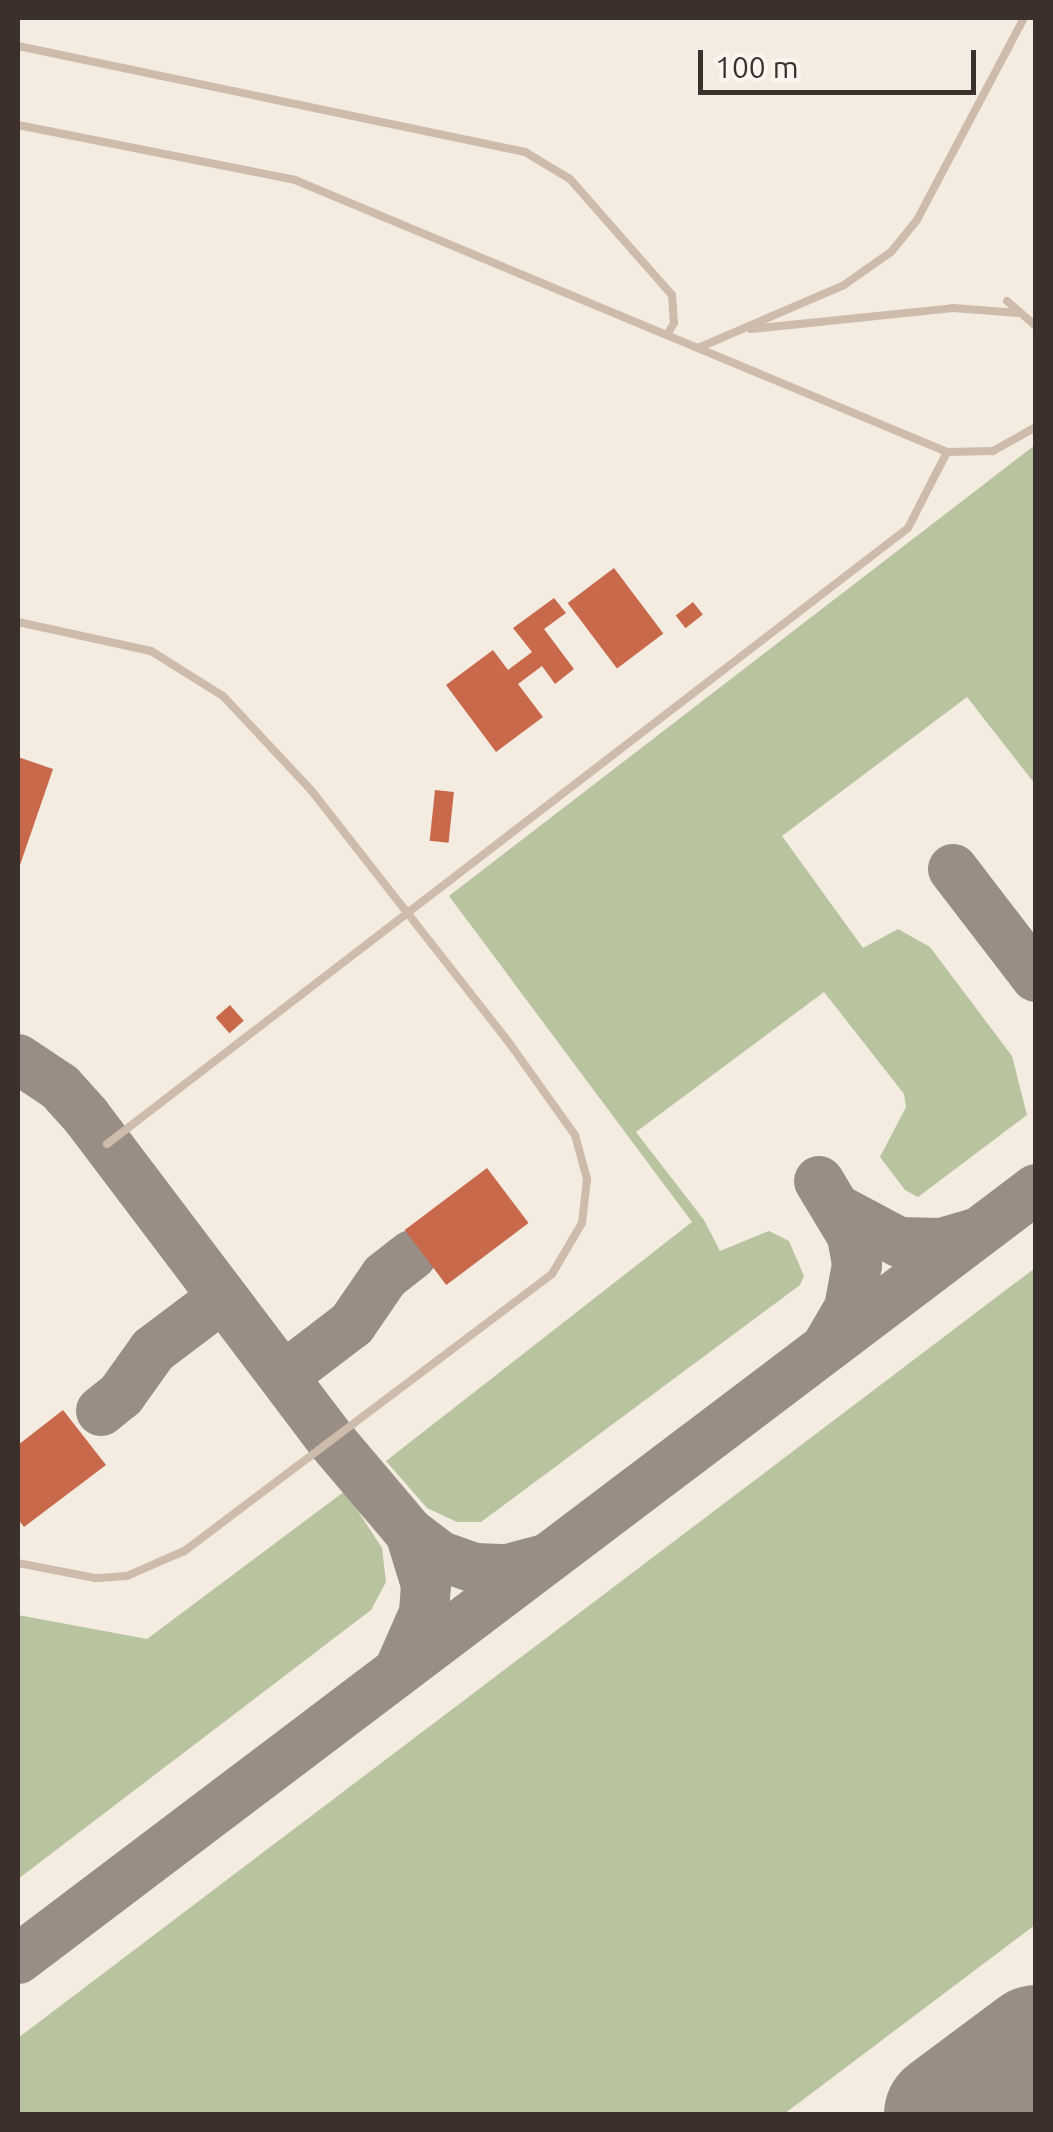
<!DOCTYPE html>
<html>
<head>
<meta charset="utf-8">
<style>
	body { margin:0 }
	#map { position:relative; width:1053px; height:2132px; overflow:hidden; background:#f4ebe1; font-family:Ubuntu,sans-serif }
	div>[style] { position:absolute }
	.green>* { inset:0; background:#b8c4a0 }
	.taxiway>* { height:50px; margin:-25px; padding:0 25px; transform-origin:25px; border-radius:25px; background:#988e86 }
	.runway>* { height:125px; margin:-62.5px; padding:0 62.5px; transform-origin:62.5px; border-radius:62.5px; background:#988e86 }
	.building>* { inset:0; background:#c8694b; transform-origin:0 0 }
	.service>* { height:8px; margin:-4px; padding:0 4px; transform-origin:4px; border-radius:4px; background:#cdbbac }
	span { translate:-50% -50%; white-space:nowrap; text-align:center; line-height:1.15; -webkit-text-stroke:10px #fbf5ee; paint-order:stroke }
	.frame { position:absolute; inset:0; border:20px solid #3b302b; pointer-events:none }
	.scale { position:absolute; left:698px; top:50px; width:278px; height:45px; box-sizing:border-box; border:5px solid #3b302b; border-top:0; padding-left:12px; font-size:30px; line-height:35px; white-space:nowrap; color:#3b302b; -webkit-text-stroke:8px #fbf5ee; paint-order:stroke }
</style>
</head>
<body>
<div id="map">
	<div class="green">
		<i style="clip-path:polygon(1035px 445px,1035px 784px,967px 697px,782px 836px,863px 948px,898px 929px,930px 947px,1012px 1056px,1027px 1115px,918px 1197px,905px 1190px,880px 1157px,906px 1107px,904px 1094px,824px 992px,636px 1132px,704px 1220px,720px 1251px,769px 1231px,789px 1241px,804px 1276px,800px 1285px,481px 1522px,457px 1522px,427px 1508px,386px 1461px,692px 1222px,449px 896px)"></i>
		<i style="clip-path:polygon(1035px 1268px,1035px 1925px,784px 2114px,18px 2114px,18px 2038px)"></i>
		<i style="clip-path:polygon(345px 1491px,382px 1548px,386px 1582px,371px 1610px,18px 1879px,18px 1615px,147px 1639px)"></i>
	</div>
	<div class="taxiway">
		<i style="left:953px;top:869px;width:136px;rotate:52.5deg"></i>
		<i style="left:18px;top:1059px;width:50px;rotate:33.7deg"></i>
		<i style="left:60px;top:1087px;width:39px;rotate:48deg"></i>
		<i style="left:86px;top:1116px;width:406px;rotate:52.9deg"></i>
		<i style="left:331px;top:1440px;width:122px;rotate:49.7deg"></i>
		<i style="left:410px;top:1533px;width:38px;rotate:37deg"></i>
		<i style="left:440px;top:1556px;width:37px;rotate:19deg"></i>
		<i style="left:475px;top:1568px;width:33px;rotate:2deg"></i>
		<i style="left:508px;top:1569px;width:38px;rotate:-15deg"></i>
		<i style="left:819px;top:1181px;width:64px;rotate:59deg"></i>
		<i style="left:852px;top:1236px;width:29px;rotate:80deg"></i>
		<i style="left:857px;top:1265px;width:44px;rotate:100.5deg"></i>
		<i style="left:849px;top:1308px;width:42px;rotate:120.3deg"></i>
		<i style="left:839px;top:1210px;width:68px;rotate:28.1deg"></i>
		<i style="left:899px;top:1242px;width:42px;rotate:1.4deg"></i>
		<i style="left:941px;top:1243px;width:35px;rotate:-16deg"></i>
		<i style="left:297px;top:1366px;width:69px;rotate:-37.4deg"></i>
		<i style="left:352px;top:1324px;width:58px;rotate:-55.5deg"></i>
		<i style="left:385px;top:1276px;width:34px;rotate:-38deg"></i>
		<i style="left:101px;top:1411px;width:26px;rotate:-39deg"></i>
		<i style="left:121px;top:1395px;width:55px;rotate:-54.6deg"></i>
		<i style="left:153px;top:1350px;width:71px;rotate:-37deg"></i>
		<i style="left:210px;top:1307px;width:19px"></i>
		<i style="left:229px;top:1307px;width:21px;rotate:-125deg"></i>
		<i style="left:217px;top:1290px;width:8px;rotate:113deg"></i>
		<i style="left:399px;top:1670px;width:62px;rotate:-66.3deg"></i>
		<i style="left:424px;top:1613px;width:28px;rotate:-86deg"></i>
		<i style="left:426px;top:1585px;width:54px;rotate:-107.1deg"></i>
		<i style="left:18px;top:1959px;width:1276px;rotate:-37.1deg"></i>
	</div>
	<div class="runway">
		<i style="left:946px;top:2114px;width:112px;rotate:-36.7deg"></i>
	</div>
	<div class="building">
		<i style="left:614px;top:568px;width:82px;height:58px;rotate:53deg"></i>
		<i style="clip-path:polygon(554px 598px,566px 613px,544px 629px,574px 669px,555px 684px,542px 666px,518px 684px,543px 717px,496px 752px,446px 685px,493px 650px,508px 670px,532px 652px,513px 628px)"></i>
		<i style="left:693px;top:602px;width:16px;height:22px;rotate:52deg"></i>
		<i style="clip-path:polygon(18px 757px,53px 769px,20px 865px,18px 865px)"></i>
		<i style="left:435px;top:790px;width:19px;height:51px;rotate:6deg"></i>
		<i style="left:230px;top:1005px;width:21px;height:19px;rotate:49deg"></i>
		<i style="left:487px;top:1168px;width:69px;height:103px;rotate:53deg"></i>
		<i style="clip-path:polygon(63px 1410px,106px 1465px,24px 1527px,18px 1519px,18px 1445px)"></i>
	</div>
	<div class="service">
		<i style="left:18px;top:46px;width:518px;rotate:11.81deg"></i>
		<i style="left:525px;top:152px;width:52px;rotate:31deg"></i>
		<i style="left:570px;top:179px;width:154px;rotate:48.7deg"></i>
		<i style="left:672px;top:295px;width:28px;rotate:86deg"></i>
		<i style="left:674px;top:323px;width:14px;rotate:120deg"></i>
		<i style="left:18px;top:125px;width:282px;rotate:11.2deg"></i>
		<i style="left:295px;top:180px;width:706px;rotate:22.64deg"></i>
		<i style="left:947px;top:452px;width:46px;rotate:-1.2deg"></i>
		<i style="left:993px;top:451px;width:49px;rotate:-29.2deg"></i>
		<i style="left:1007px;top:301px;width:38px;rotate:41deg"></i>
		<i style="left:751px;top:329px;width:203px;rotate:-5.9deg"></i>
		<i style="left:953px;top:308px;width:67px;rotate:4.3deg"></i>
		<i style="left:698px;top:348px;width:159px;rotate:-23.3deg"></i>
		<i style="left:844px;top:285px;width:57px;rotate:-35.1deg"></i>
		<i style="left:891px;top:252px;width:41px;rotate:-50.9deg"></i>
		<i style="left:917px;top:220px;width:229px;rotate:-62.1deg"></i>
		<i style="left:18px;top:622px;width:136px;rotate:12.3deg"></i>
		<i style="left:151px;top:651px;width:85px;rotate:32deg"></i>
		<i style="left:223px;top:696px;width:129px;rotate:46.9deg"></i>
		<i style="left:311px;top:790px;width:323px;rotate:51.9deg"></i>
		<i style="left:510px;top:1044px;width:112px;rotate:54.5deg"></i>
		<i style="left:575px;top:1135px;width:46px;rotate:74.7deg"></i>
		<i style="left:587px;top:1179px;width:44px;rotate:96.5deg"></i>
		<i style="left:582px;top:1223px;width:59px;rotate:120.5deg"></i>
		<i style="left:552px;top:1274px;width:461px;rotate:143deg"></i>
		<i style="left:184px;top:1551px;width:62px;rotate:156.3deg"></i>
		<i style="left:127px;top:1576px;width:32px;rotate:176deg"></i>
		<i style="left:95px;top:1578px;width:78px;rotate:-169deg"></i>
		<i style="left:107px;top:1144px;width:1010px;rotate:-37.56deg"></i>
		<i style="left:908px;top:528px;width:85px;rotate:-62.8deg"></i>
	</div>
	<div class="frame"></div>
	<div class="scale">100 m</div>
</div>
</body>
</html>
